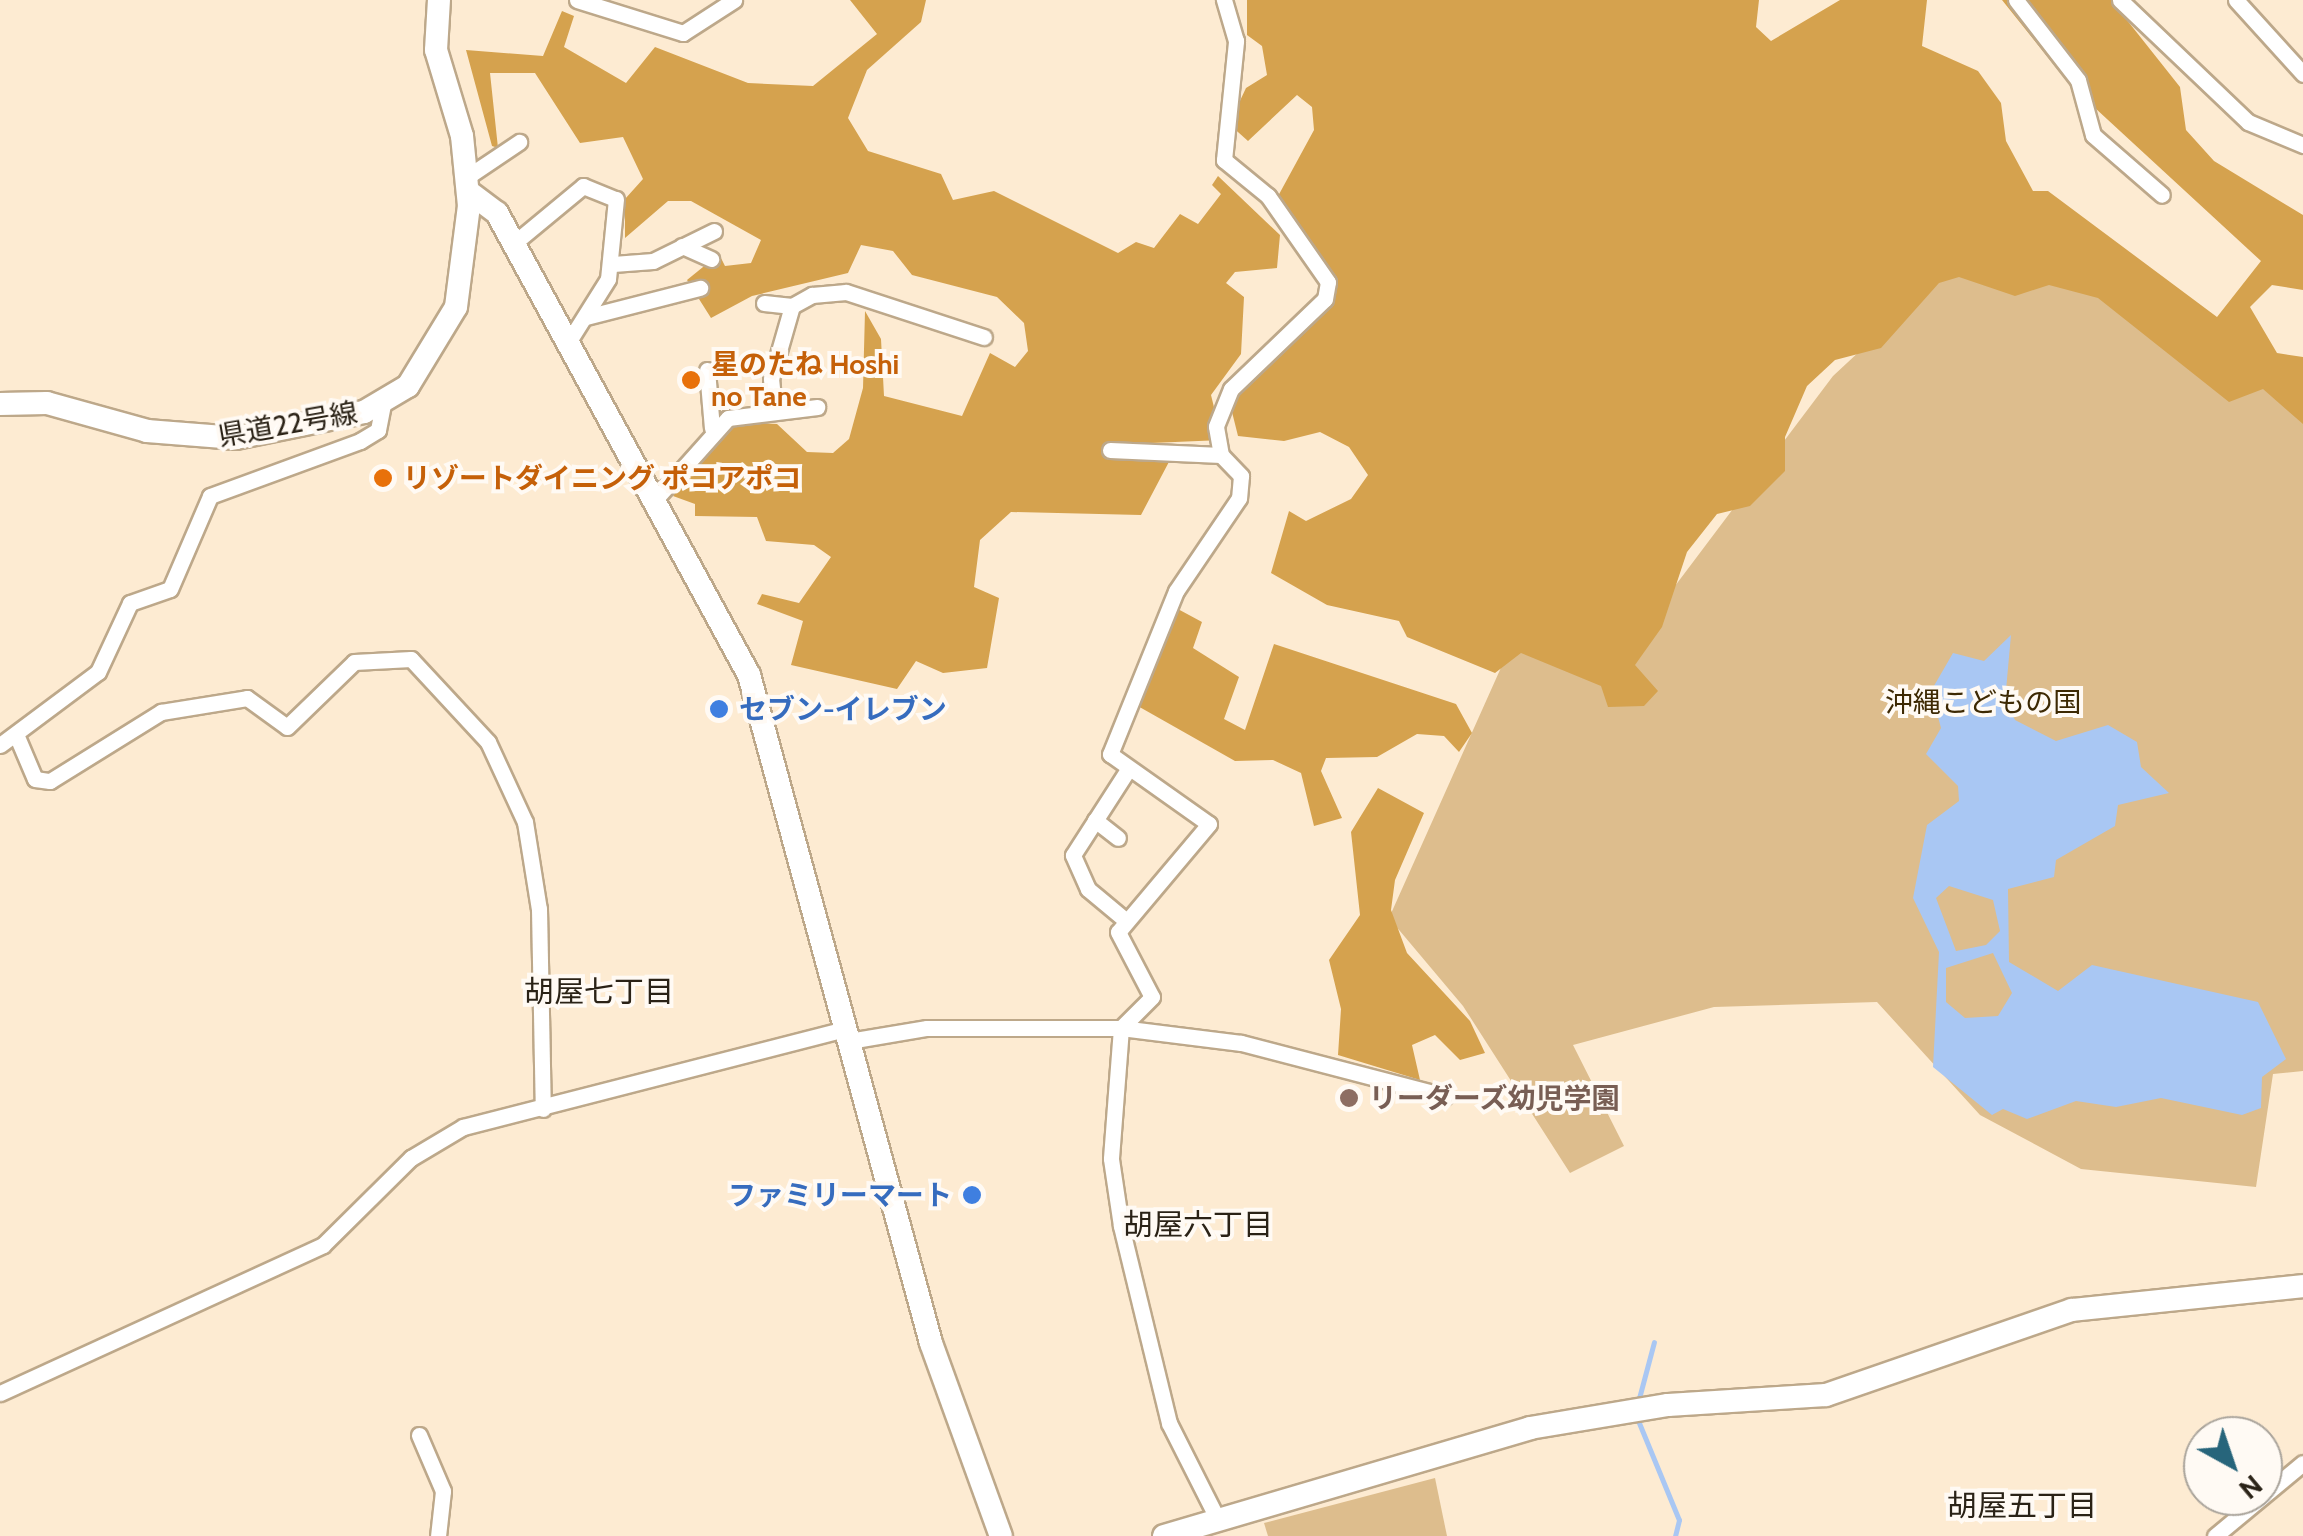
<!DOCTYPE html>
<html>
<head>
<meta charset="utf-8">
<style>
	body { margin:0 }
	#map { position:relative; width:2303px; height:1536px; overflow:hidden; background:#fdebd2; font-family:Cabin,"Noto Sans JP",sans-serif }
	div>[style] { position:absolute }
	.green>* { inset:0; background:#ddbd8d }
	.forest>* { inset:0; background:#d5a24e }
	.water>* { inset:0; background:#a9c7f3 }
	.stream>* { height:5px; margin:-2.5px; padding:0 2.5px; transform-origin:2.5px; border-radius:2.5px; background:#a9c7f3 }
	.roads { filter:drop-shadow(2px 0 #bda88a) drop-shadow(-2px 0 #bda88a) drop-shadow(0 2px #bda88a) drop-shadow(0 -2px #bda88a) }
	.street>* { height:15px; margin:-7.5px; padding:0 7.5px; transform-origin:7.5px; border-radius:7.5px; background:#fff }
	.secondary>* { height:22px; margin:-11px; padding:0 11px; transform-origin:11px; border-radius:11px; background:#fff }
	.dots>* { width:28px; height:28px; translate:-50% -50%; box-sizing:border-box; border:5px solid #fffaf4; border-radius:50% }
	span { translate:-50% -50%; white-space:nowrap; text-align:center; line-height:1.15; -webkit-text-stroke:8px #fffaf4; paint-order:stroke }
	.food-label { font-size:28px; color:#c56008; font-weight:700 }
	.left { translate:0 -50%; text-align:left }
	.street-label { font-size:28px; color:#2a2216 }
	.park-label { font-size:28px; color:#3d2903 }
	.shop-label { font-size:28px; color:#366cbe; font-weight:700 }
	.right { translate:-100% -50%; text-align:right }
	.education-label { font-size:28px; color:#785e54; font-weight:700 }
	.neighbourhood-label { font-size:30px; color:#2a2216 }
	.north { position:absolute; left:2183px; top:1416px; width:100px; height:100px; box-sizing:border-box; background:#fffaf4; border:2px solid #aaa49b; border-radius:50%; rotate:140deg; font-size:28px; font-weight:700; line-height:40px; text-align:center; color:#2a2216 }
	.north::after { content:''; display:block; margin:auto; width:35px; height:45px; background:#27657b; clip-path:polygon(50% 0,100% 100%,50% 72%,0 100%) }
</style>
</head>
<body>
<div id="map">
	<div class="green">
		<i style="clip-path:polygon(2068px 261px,2303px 401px,2303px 1071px,2273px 1074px,2256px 1187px,2081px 1169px,1980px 1115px,1877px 1002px,1714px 1007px,1573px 1045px,1624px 1146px,1570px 1173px,1463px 1006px,1389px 918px,1512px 643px,1605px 679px,1833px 376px,1947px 270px)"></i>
		<i style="clip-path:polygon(1435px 1478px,1447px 1536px,1268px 1536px,1264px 1523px)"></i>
	</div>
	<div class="forest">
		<i style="clip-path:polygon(850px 0,926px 0,921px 22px,867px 70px,848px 118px,868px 151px,941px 174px,953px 200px,994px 191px,1118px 253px,1136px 242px,1154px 248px,1180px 214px,1198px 224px,1221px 194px,1212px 185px,1218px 176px,1280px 235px,1277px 268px,1235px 272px,1226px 283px,1244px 297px,1241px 354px,1211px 395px,1222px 440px,1104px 445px,1106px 455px,1171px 458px,1141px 515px,1011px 512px,980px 540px,974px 587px,999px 598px,987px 668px,943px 673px,916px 661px,897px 689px,791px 665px,803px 621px,757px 604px,762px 594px,799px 603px,831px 557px,814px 545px,766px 541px,757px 517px,695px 516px,695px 504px,673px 496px,716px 435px,738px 422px,777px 424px,807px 452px,833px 453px,849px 439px,863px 388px,865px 311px,881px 339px,884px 396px,962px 416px,990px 353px,1015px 367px,1028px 351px,1024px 323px,997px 297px,912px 275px,893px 251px,861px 245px,848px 273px,752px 296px,711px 318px,687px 280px,719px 254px,725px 266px,751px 263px,761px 240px,691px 201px,668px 201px,625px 238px,625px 199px,643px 179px,623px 137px,580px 143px,535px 73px,490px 73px,498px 148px,492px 146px,466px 50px,543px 56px,562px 11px,574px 16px,564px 47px,626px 83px,655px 47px,748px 83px,813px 86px,877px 34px)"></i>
		<i style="clip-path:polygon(1247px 0,1759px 0,1756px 27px,1771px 41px,1840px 0,1927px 0,1922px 46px,1978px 71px,2001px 103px,2006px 141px,2033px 191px,2048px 191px,2217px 317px,2261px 261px,2069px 84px,2002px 0,2111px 0,2180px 87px,2186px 130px,2214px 161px,2303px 215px,2303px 290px,2272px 285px,2250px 307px,2277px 353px,2303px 357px,2303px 424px,2263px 389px,2229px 402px,2098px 298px,2049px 285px,2015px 296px,1959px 277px,1939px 283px,1881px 348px,1835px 360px,1807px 386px,1785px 437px,1785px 471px,1750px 506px,1717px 514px,1687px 552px,1662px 627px,1635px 665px,1658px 691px,1644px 706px,1608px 707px,1601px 686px,1521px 653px,1495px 673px,1407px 637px,1399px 621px,1327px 605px,1271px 573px,1289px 511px,1306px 521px,1351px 499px,1368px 475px,1349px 447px,1320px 432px,1284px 441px,1238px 436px,1227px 392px,1334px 283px,1277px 198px,1314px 130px,1312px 107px,1297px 95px,1248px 141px,1229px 124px,1246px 88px,1267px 75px,1262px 46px,1247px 35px)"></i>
		<i style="clip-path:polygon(1176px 608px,1202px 622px,1193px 648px,1239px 677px,1224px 719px,1245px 730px,1274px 644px,1456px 704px,1472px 733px,1459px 752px,1444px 736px,1417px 734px,1377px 757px,1326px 758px,1321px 771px,1342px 818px,1314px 826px,1301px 773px,1273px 760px,1235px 761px,1136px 705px)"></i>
		<i style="clip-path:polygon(1378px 788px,1424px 813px,1395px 880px,1391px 910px,1407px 953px,1470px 1021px,1485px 1053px,1460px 1060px,1435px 1035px,1412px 1045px,1420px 1080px,1338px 1055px,1341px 1009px,1329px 960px,1360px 915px,1351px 832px)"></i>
	</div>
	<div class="water">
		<i style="clip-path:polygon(evenodd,2011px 635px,2005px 701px,2015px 720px,2056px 741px,2108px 725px,2137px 742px,2141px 767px,2169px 793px,2118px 805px,2115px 826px,2056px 860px,2054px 877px,2008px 889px,2009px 962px,2058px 991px,2092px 965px,2258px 1002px,2286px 1059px,2262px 1077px,2261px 1108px,2242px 1115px,2161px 1098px,2116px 1107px,2076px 1101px,2027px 1119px,2003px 1109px,1992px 1115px,1933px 1067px,1939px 952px,1913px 898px,1927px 825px,1959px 801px,1958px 786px,1926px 754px,1941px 728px,1931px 691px,1953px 653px,1984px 661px,2011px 635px,1949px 886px,1993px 900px,2000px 931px,1986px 945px,1956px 951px,1936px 898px,1949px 886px,2011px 635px,1993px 953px,2012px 993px,1998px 1016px,1965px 1018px,1946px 1002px,1946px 968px,1993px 953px)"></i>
	</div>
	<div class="stream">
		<i style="left:1638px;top:1402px;width:62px;rotate:-75.1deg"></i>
		<i style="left:1637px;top:1418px;width:110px;rotate:67.6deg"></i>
		<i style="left:1679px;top:1520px;width:16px;rotate:104deg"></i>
	</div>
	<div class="roads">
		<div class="street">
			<i style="left:577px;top:0;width:111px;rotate:17.3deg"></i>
			<i style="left:683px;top:33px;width:61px;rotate:-32.9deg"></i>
			<i style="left:2016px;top:0;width:101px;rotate:52.2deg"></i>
			<i style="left:2078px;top:80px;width:57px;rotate:74.7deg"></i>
			<i style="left:2093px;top:135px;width:91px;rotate:41deg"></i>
			<i style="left:2120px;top:0;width:177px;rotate:43.6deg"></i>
			<i style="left:2248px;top:122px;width:60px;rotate:22.7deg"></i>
			<i style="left:2236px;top:0;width:100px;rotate:47.8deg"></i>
			<i style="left:467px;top:177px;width:63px;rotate:-33.9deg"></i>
			<i style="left:513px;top:244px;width:91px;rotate:-39.6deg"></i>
			<i style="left:583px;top:186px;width:35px;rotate:22deg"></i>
			<i style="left:616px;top:199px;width:80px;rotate:95.7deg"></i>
			<i style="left:608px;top:279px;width:77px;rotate:122.2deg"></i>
			<i style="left:682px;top:246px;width:32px;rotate:24deg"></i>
			<i style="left:613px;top:264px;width:40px;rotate:-4.3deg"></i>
			<i style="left:653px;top:261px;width:68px;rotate:-26.2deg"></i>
			<i style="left:764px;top:303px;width:28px;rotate:6deg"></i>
			<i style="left:586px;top:317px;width:118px;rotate:-14.3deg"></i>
			<i style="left:707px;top:370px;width:58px;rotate:85.1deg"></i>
			<i style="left:774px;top:407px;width:28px;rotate:-96deg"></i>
			<i style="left:771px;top:379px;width:76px;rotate:-74deg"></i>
			<i style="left:792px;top:306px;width:23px;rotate:-29deg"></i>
			<i style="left:812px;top:295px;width:34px;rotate:-5deg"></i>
			<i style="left:846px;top:292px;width:145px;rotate:18.1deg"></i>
			<i style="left:1110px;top:450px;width:111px;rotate:2.6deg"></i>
			<i style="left:1221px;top:455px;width:29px;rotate:46deg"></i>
			<i style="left:1241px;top:476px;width:22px;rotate:95deg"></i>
			<i style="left:1239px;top:498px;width:112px;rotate:124.1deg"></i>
			<i style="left:1176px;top:591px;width:176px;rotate:112deg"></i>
			<i style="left:1110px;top:754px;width:121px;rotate:35.3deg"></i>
			<i style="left:1209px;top:824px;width:141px;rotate:130.1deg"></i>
			<i style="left:1118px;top:932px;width:73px;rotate:62.4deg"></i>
			<i style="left:1152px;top:997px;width:44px;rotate:135deg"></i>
			<i style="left:1221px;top:455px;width:29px;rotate:-100deg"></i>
			<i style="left:1216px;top:426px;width:40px;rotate:-68deg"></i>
			<i style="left:1231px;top:389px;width:130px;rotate:-43.8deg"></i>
			<i style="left:1325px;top:299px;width:17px;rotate:-80deg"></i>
			<i style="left:1328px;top:282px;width:105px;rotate:-124.9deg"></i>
			<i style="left:1268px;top:196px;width:57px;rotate:-140.7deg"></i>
			<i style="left:1224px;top:160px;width:120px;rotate:-84.2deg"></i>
			<i style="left:1236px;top:41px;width:43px;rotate:-106.3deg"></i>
			<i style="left:652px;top:503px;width:114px;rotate:-48.2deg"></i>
			<i style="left:728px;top:418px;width:90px;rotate:-7deg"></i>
			<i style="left:18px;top:739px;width:43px;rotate:67deg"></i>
			<i style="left:35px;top:779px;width:15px;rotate:8deg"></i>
			<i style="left:50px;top:781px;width:131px;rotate:-31.9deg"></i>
			<i style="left:161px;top:712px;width:87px;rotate:-9.2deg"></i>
			<i style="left:247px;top:698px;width:49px;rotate:35.9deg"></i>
			<i style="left:287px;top:727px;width:93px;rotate:-44.1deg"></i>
			<i style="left:354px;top:662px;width:57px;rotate:-3deg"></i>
			<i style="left:411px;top:659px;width:113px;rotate:47.1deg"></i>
			<i style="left:488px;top:742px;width:88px;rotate:65.2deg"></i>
			<i style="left:525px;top:822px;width:88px;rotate:80.9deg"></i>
			<i style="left:539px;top:909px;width:200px;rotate:88.9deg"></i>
			<i style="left:0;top:745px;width:122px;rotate:-36.7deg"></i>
			<i style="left:98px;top:672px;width:76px;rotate:-65.1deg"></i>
			<i style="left:130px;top:603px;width:42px;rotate:-19.3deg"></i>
			<i style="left:170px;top:589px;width:101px;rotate:-66.7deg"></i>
			<i style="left:210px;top:496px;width:160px;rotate:-20.1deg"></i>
			<i style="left:360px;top:441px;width:21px;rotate:-31deg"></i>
			<i style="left:378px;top:430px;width:26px;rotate:-79deg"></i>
			<i style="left:1095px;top:820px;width:29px;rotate:38deg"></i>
			<i style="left:1124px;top:919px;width:47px;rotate:-140.2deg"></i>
			<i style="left:1088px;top:889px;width:37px;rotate:-114deg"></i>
			<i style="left:1073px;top:855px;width:103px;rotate:-57.2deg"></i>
			<i style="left:1121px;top:1028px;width:131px;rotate:94.4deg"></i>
			<i style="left:1111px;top:1159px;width:68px;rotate:81.5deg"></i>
			<i style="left:1121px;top:1226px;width:203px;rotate:76.3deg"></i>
			<i style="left:1169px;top:1423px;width:104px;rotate:63.2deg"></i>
			<i style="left:849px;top:1041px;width:79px;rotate:-9.5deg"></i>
			<i style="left:927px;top:1028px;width:194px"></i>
			<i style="left:1121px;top:1028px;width:121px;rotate:7.1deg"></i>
			<i style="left:1241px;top:1043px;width:211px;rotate:14.6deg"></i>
			<i style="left:0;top:1393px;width:355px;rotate:-24.6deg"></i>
			<i style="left:323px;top:1245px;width:124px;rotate:-44.7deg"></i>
			<i style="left:411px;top:1158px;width:61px;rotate:-30.8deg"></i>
			<i style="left:463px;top:1127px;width:394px;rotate:-14.4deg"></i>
			<i style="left:419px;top:1435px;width:61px;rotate:66.8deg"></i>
			<i style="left:443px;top:1491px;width:45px;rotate:96.3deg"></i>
			<i style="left:2215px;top:1536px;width:114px;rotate:-39.7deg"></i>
		</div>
		<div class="secondary">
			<i style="left:469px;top:192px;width:35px;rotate:37deg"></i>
			<i style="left:497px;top:213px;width:526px;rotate:61.39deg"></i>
			<i style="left:749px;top:675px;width:692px;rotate:74.76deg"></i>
			<i style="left:931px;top:1343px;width:205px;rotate:70.1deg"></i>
			<i style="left:0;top:404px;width:47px;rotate:-1.2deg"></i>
			<i style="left:47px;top:403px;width:104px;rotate:15.6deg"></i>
			<i style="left:147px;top:431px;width:89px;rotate:4.5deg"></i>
			<i style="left:236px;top:438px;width:131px;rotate:-11.5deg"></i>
			<i style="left:364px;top:412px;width:51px;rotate:-30.6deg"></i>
			<i style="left:408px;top:386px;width:92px;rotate:-58.7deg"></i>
			<i style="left:456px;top:307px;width:102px;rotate:-82.7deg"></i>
			<i style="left:469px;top:206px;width:70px;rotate:-95.7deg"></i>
			<i style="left:462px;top:136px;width:90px;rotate:-106.8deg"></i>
			<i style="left:436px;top:50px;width:50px;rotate:-86.6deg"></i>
			<i style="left:1164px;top:1536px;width:382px;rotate:-16.4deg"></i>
			<i style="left:1530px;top:1428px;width:140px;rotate:-9.5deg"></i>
			<i style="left:1668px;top:1405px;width:158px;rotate:-3.6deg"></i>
			<i style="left:1826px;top:1395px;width:260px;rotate:-19.1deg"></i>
			<i style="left:2072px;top:1310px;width:232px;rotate:-5.9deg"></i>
		</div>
	</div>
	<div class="dots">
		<i style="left:691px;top:380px;background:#e8710a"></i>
		<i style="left:383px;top:478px;background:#e8710a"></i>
		<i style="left:719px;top:709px;background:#3f7fe0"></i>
		<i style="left:1349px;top:1098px;background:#8d6e63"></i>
		<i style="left:972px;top:1195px;background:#3f7fe0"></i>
	</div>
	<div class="food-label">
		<span class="left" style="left:711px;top:380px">星のたね Hoshi<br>no Tane</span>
		<span class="left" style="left:403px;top:478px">リゾートダイニング ポコアポコ</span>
	</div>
	<div class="street-label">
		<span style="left:288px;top:424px;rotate:-10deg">県道22号線</span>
	</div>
	<div class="park-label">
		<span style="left:1983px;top:702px">沖縄こどもの国</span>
	</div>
	<div class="shop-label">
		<span class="left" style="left:739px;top:709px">セブン-イレブン</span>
		<span class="right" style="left:952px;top:1195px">ファミリーマート</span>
	</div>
	<div class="education-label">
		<span class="left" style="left:1369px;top:1098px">リーダーズ幼児学園</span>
	</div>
	<div class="neighbourhood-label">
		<span style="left:599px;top:992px">胡屋七丁目</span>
		<span style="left:1198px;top:1225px">胡屋六丁目</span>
		<span style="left:2022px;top:1506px">胡屋五丁目</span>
	</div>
	<div class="north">N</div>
</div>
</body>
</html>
